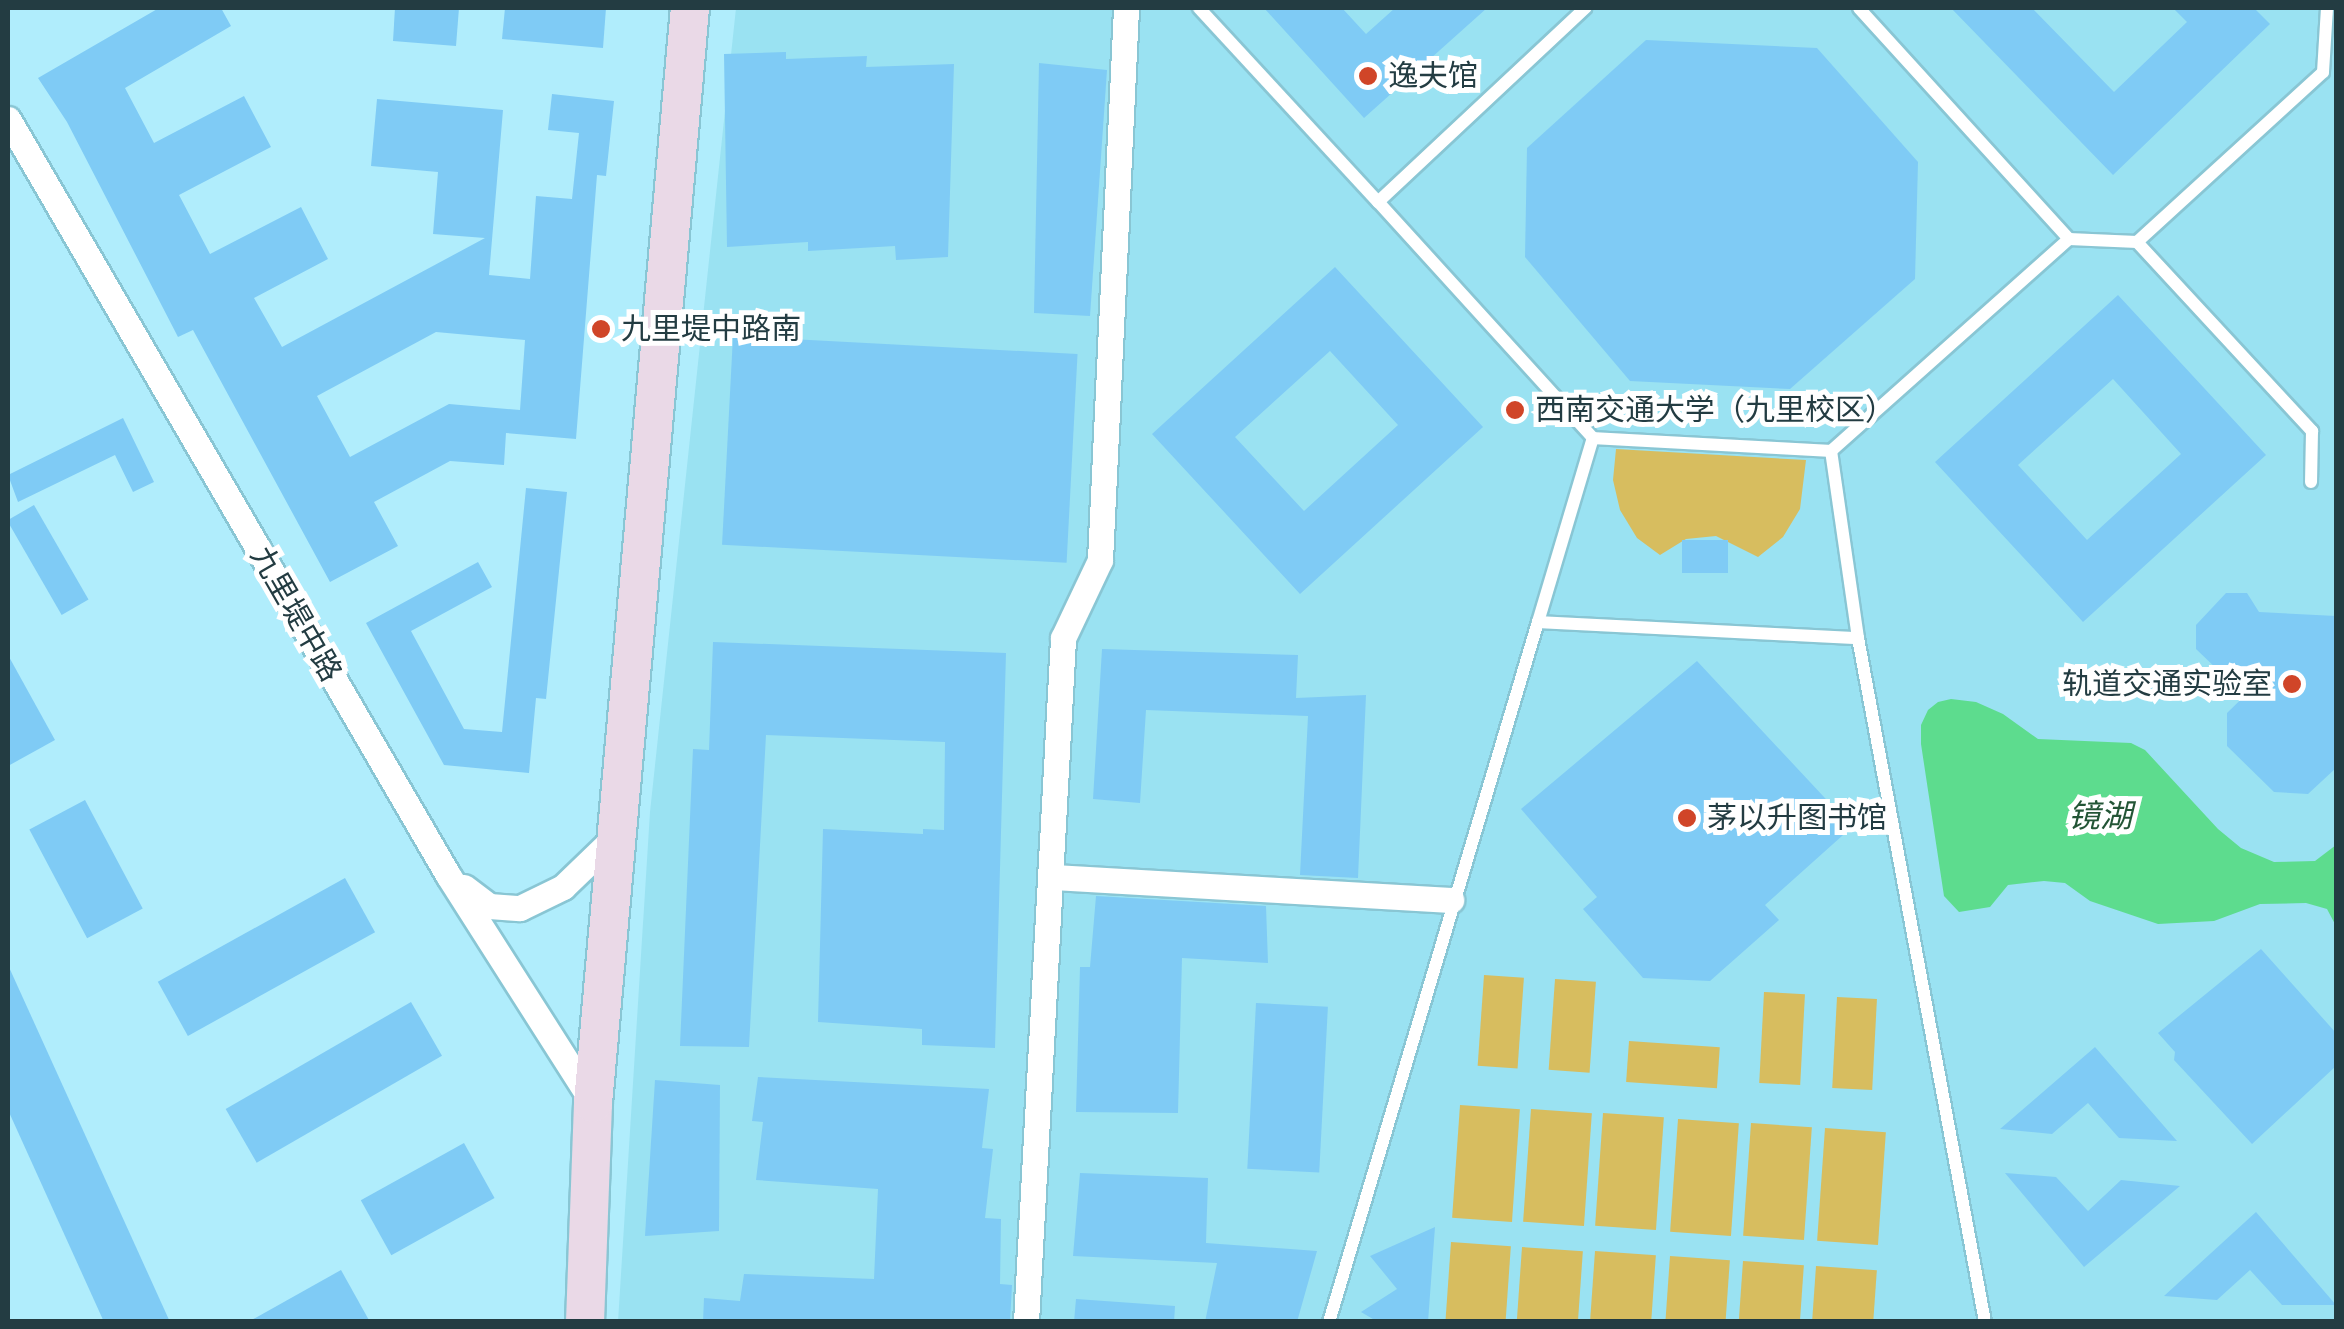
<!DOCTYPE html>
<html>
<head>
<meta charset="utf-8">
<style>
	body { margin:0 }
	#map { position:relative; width:2344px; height:1329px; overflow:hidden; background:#b0edfc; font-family:"Times New Roman","Noto Sans SC",serif }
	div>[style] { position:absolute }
	.built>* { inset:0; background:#9ae2f2 }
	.green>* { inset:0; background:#d7bd5f; transform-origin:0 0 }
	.water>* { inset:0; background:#5ddc8e }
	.building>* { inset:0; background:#7fcbf5; transform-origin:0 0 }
	.roads { filter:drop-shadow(2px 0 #89c6d4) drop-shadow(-2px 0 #89c6d4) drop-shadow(0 2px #89c6d4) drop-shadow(0 -2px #89c6d4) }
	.lane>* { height:12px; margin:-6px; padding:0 6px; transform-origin:6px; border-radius:6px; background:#fff }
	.street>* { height:25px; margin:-12.5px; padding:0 12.5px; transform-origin:12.5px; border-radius:12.5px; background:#fff }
	.secondary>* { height:38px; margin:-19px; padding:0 19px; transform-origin:19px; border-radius:19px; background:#ead9e7 }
	.dots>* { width:28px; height:28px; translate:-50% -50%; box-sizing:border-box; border:5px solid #fff; border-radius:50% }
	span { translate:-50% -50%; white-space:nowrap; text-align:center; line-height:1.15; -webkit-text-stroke:10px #fff; paint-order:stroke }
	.poi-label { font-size:30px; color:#233c42 }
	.left { translate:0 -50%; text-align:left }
	.right { translate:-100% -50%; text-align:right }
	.street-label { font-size:30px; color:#233c42 }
	.water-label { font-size:32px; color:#235536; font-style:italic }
	.frame { position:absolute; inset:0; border:10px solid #233c42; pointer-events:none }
</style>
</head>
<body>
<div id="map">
	<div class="built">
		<i style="clip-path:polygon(736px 8px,2336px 8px,2336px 1321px,618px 1322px,650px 812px)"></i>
	</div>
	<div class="green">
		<i style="clip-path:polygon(1616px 449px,1806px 460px,1800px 509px,1783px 537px,1758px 557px,1716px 536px,1686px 539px,1660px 555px,1637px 538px,1620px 510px,1613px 480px)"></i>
		<i style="left:1484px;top:975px;width:40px;height:91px;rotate:4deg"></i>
		<i style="left:1555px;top:979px;width:41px;height:91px;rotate:4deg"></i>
		<i style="left:1764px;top:992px;width:41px;height:91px;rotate:3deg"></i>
		<i style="left:1837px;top:997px;width:40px;height:91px;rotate:3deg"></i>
		<i style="left:1629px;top:1041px;width:91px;height:41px;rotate:4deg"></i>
		<i style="left:1460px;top:1105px;width:60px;height:113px;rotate:4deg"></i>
		<i style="left:1531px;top:1109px;width:61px;height:113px;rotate:4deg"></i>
		<i style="left:1603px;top:1113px;width:61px;height:113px;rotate:4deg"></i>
		<i style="left:1678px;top:1119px;width:61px;height:113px;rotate:4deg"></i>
		<i style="left:1751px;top:1123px;width:61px;height:113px;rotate:4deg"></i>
		<i style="left:1825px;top:1128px;width:61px;height:113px;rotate:4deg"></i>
		<i style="left:1451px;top:1242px;width:60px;height:79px;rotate:4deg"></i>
		<i style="left:1522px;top:1247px;width:61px;height:74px;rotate:4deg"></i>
		<i style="left:1595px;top:1251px;width:61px;height:70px;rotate:4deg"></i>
		<i style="left:1670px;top:1256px;width:60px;height:65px;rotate:4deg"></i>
		<i style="left:1743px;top:1261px;width:61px;height:60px;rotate:4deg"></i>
		<i style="left:1816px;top:1266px;width:61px;height:55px;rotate:4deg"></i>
	</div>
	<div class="water">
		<i style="clip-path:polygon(1951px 699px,1976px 702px,2003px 714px,2038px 739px,2131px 743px,2145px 750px,2218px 829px,2241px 848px,2274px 862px,2315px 861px,2336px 845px,2336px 926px,2327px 909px,2306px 903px,2260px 904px,2214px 921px,2158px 924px,2090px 901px,2065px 883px,2044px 881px,2008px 885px,1990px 907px,1959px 912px,1944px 896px,1921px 744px,1921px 725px,1928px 710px,1938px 702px)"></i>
	</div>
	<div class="building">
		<i style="clip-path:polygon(evenodd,159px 8px,221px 8px,231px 26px,125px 88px,154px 143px,244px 96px,271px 147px,179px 195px,210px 254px,301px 207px,328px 259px,254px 298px,282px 347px,485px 238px,433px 234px,438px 172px,371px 166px,377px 99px,503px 110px,489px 275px,530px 279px,536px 196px,572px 199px,579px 133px,548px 130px,552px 94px,614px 101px,606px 176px,597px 175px,576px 439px,506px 433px,504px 465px,450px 461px,374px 502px,398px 546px,330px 582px,193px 330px,178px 337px,67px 122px,38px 78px,159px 8px,436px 332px,525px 340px,520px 410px,449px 404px,350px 457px,317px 396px,436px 332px)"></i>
		<i style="clip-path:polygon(395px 8px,459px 8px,456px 46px,393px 41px)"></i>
		<i style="clip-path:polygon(505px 8px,606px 8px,603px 48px,502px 39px)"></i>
		<i style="clip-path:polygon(1264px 8px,1342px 8px,1366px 34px,1395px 8px,1487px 8px,1364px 118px)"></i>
		<i style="clip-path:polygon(1951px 8px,2032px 8px,2114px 92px,2187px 22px,2173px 8px,2254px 8px,2270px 24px,2113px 175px)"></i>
		<i style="clip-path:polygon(1646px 40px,1817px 48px,1918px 162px,1915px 279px,1790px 389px,1630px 381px,1525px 257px,1527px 148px)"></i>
		<i style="clip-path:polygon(786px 52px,786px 59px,867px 56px,866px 67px,954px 64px,948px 257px,896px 260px,895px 246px,808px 251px,808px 242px,727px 247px,724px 54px)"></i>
		<i style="clip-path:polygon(1039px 63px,1107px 70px,1090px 316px,1034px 313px)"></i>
		<i style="clip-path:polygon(evenodd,1335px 267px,1483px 427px,1300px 594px,1152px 434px,1335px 267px,1330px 351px,1398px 425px,1304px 511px,1235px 437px,1330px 351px)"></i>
		<i style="clip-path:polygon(evenodd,2118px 295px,2266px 455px,2083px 622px,1935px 462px,2118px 295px,2113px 379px,2181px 454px,2087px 540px,2018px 465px,2113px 379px)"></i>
		<i style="left:733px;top:336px;width:345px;height:209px;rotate:3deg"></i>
		<i style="clip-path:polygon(123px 418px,154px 482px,133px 492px,115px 455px,18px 502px,8px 475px)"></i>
		<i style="clip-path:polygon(526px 488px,567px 492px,546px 699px,536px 698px,529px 773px,444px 765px,366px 623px,478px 562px,492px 587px,411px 631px,464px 729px,502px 732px)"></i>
		<i style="left:34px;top:505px;width:109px;height:31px;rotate:60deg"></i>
		<i style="left:1682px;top:540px;width:46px;height:33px"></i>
		<i style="clip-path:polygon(2226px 593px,2247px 593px,2259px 612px,2336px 616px,2336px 768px,2308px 794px,2274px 792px,2227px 746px,2227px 713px,2267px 674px,2219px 671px,2196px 649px,2196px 625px)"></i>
		<i style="clip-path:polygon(713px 642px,1006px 653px,995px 1048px,922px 1045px,922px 1029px,818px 1022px,823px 829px,923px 834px,923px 829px,944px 830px,945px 742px,766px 735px,749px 1047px,680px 1046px,693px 749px,709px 750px)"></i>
		<i style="clip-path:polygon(1102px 649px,1298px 655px,1296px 698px,1366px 695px,1358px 878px,1300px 875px,1308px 716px,1146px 710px,1140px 803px,1093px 799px)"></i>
		<i style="clip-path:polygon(8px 655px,55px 740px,8px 766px)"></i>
		<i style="clip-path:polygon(1697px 661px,1852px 827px,1765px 905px,1779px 920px,1710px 981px,1643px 978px,1583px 909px,1597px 897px,1521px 809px)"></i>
		<i style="left:85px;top:800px;width:123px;height:63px;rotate:62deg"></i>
		<i style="left:345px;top:878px;width:62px;height:214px;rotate:61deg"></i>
		<i style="clip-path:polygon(1096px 896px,1266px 906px,1268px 963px,1182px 958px,1178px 1113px,1076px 1112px,1080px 967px,1090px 967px)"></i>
		<i style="clip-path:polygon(2261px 949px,2336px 1033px,2336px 1066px,2252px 1144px,2174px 1060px,2175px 1052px,2158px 1033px)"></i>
		<i style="clip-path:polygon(8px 965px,170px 1322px,104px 1322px,8px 1110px)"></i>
		<i style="left:411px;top:1002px;width:62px;height:214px;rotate:60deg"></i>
		<i style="left:1256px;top:1003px;width:72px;height:166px;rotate:3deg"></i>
		<i style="clip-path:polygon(2095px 1047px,2177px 1141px,2119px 1138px,2088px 1103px,2052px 1134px,2000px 1129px)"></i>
		<i style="clip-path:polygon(758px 1077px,989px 1089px,982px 1148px,993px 1149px,985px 1218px,1001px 1219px,1000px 1284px,1012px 1285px,1010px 1322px,703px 1322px,704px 1298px,740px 1301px,744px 1274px,874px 1279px,878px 1189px,756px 1180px,763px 1122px,752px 1121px)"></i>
		<i style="clip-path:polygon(655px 1080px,720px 1085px,719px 1231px,645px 1236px)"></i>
		<i style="left:464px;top:1143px;width:63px;height:118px;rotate:61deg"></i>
		<i style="clip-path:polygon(1080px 1173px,1208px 1178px,1206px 1243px,1317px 1251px,1297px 1322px,1205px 1322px,1217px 1263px,1073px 1256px)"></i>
		<i style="clip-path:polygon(2005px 1173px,2056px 1177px,2088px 1211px,2121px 1180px,2180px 1186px,2084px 1267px)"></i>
		<i style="clip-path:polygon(2256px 1212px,2336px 1305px,2282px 1305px,2250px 1270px,2217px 1300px,2164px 1296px)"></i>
		<i style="clip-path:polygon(1435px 1227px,1428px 1322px,1378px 1322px,1361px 1312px,1397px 1289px,1370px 1256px)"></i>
		<i style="clip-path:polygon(341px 1270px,370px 1322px,248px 1322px)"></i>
		<i style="clip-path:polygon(1076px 1299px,1175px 1306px,1174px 1322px,1074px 1322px)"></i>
	</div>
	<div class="roads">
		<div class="lane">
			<i style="left:1199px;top:8px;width:264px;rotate:47.3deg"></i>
			<i style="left:2069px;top:239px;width:68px;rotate:2.5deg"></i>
			<i style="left:2137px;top:242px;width:258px;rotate:47.2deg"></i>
			<i style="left:2312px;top:431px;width:51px;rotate:91.1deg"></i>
			<i style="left:2137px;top:242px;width:252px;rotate:-42.4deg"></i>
			<i style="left:2323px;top:72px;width:64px;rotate:-86.4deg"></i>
			<i style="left:1593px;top:438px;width:238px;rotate:3.1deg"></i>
			<i style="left:1538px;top:622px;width:192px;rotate:-73.4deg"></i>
			<i style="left:1593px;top:438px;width:319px;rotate:-132.3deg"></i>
			<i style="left:1378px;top:202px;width:284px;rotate:-43.1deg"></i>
			<i style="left:1858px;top:638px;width:189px;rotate:-98.2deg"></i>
			<i style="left:1831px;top:451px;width:319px;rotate:-41.7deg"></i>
			<i style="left:2069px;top:239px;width:312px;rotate:-132.3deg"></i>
			<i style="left:1329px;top:1322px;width:731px;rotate:-73.38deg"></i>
			<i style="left:1538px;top:622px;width:320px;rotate:2.9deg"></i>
			<i style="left:1858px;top:638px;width:696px;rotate:79.48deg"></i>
		</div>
		<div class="street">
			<i style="left:8px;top:119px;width:875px;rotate:59.8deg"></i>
			<i style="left:448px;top:875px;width:270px;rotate:57.5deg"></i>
			<i style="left:1053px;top:877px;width:399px;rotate:3.3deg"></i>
			<i style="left:464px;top:887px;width:31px;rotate:37deg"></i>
			<i style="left:489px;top:906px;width:31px;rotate:4deg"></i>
			<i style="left:520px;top:908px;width:48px;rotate:-26deg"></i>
			<i style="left:563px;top:887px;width:72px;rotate:-43.9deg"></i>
			<i style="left:1026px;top:1322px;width:685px;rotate:-86.9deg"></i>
			<i style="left:1063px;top:638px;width:86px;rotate:-64.6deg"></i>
			<i style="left:1100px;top:560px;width:553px;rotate:-87.3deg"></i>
		</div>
		<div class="secondary">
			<i style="left:585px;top:1322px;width:219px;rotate:-87.9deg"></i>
			<i style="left:593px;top:1103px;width:1099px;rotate:-84.94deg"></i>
		</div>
	</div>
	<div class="dots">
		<i style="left:1368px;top:76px;background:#d04528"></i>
		<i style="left:601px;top:329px;background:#d04528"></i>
		<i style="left:1515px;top:410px;background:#d04528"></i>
		<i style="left:2292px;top:684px;background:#d04528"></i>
		<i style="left:1687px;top:818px;background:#d04528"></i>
	</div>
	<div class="poi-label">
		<span class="left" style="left:1388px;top:76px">逸夫馆</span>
		<span class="left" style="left:621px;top:329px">九里堤中路南</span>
		<span class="left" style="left:1535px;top:410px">西南交通大学（九里校区）</span>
		<span class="right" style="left:2272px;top:684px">轨道交通实验室</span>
		<span class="left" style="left:1707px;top:818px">茅以升图书馆</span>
	</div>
	<div class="street-label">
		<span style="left:296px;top:614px;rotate:60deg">九里堤中路</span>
	</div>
	<div class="water-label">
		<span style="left:2100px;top:816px">镜湖</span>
	</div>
	<div class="frame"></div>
</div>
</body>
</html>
